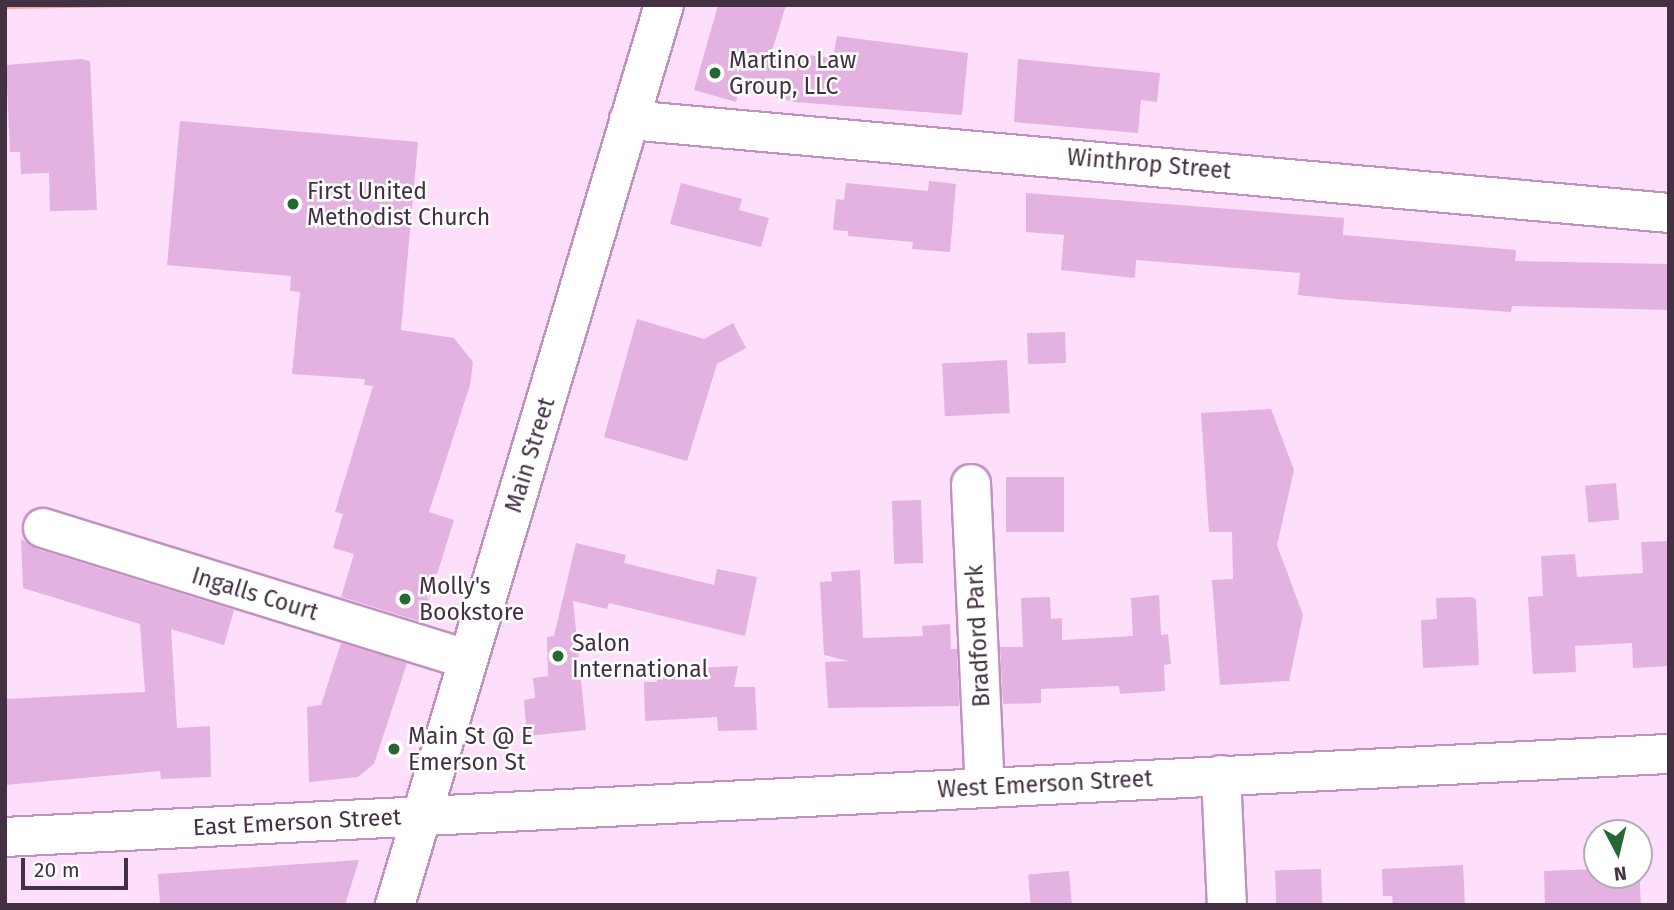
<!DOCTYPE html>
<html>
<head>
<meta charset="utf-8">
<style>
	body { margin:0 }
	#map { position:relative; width:1674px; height:910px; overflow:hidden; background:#fddffc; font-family:"Fira Sans",sans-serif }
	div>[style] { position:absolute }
	.green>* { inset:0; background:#f7a59a }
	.building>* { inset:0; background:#e3b2e1; transform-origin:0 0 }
	.roads { filter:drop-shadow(2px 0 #c191bf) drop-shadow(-2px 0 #c191bf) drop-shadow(0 2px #c191bf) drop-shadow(0 -2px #c191bf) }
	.minor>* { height:38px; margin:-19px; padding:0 19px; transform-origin:19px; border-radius:19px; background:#fff }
	.tertiary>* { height:38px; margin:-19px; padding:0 19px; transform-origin:19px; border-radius:19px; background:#fff }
	.primary>* { height:38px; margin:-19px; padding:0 19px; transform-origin:19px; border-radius:19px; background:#fff }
	.dots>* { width:19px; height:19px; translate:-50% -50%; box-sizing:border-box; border:4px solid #fff; border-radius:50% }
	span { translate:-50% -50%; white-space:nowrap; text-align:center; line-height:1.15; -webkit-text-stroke:5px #fff; paint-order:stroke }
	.poi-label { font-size:23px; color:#433043 }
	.left { translate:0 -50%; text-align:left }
	.street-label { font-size:23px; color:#433043 }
	.frame { position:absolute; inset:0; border:7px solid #433043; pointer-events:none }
	.north { position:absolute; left:1583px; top:819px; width:70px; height:70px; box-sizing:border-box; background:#fff; border:2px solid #b4acb4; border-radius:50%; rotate:173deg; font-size:19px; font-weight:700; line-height:28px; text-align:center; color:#433043 }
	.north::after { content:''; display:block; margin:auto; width:24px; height:32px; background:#256833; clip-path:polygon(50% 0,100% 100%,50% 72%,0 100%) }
	.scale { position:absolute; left:21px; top:858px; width:107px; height:32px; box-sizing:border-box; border:4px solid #433043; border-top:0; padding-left:9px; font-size:21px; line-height:24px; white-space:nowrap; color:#433043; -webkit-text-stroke:5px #fff; paint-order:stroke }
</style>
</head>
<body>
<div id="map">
	<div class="green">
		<i style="clip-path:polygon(5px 5px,128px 5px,128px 7px,5px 9px)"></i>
	</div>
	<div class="building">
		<i style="clip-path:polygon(718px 5px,786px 5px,772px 51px,833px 58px,837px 36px,968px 53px,962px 115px,794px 102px,740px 87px,736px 102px,694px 90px)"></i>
		<i style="clip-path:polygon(81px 59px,90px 61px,97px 210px,50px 211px,49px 173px,21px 174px,20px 152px,10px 152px,6px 65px)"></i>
		<i style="clip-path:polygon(1018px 59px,1160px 73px,1157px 102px,1141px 100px,1138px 133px,1014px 122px)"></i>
		<i style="clip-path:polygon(180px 121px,418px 142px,401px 330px,454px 338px,473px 362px,470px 385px,429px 512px,454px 520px,422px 622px,341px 597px,354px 554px,333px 548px,343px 514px,335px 512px,373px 386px,364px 385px,365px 379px,292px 374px,300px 292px,290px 291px,291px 276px,167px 265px)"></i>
		<i style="clip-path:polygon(929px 181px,956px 184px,950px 252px,912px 249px,913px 242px,848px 236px,848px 231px,833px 230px,836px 199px,844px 200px,846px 183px,928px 191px)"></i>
		<i style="clip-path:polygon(681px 183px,742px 199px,739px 210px,769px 218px,761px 247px,670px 224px)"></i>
		<i style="clip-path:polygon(1026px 193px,1344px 218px,1343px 235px,1516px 250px,1515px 261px,1669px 264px,1669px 310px,1512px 306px,1511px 312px,1337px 299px,1298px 295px,1300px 273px,1136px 260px,1135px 278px,1061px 270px,1064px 235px,1026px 232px)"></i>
		<i style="clip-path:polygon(637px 319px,704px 339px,733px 323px,746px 348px,717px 364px,687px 461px,604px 437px)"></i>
		<i style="left:1065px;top:332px;width:31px;height:38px;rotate:88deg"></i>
		<i style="left:1007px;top:360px;width:53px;height:65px;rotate:87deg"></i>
		<i style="clip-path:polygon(1271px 409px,1294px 470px,1277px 545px,1303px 615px,1289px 681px,1220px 685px,1212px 580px,1233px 579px,1232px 532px,1209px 532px,1201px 413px)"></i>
		<i style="left:1006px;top:477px;width:58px;height:55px"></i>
		<i style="left:1616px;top:483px;width:37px;height:31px;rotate:85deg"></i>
		<i style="left:921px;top:500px;width:63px;height:29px;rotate:88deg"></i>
		<i style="clip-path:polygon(21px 539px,37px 549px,234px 610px,224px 645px,171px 629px,177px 728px,210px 726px,211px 777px,161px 779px,160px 771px,5px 785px,5px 699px,145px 692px,140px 624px,23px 588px)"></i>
		<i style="clip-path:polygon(1669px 541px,1669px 666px,1633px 668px,1632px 643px,1575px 646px,1576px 672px,1533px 674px,1528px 597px,1543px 596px,1541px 556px,1575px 554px,1577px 577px,1643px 573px,1641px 542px)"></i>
		<i style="clip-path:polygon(576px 543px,626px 555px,624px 563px,714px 585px,717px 569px,757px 577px,745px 636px,609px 603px,607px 609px,573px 601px,586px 730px,527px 736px,524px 700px,535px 698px,533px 678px,548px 676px,547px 637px,554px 636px)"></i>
		<i style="clip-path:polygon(860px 570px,863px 638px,923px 636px,922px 626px,950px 624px,951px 649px,957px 649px,959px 706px,828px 708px,825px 662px,849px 661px,824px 655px,820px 582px,832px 581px,831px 572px)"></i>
		<i style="clip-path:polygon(1159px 595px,1161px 635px,1168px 634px,1171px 664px,1164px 665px,1165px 691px,1120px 694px,1119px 686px,1041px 689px,1041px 703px,1003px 704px,1000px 647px,1023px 647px,1021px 598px,1050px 597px,1051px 619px,1062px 618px,1062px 640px,1133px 636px,1131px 598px)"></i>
		<i style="clip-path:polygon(1472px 597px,1476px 599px,1479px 665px,1423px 668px,1421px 620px,1437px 619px,1436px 598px)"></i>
		<i style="clip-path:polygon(341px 643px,407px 663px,374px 764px,358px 777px,309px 782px,307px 707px,321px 705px)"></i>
		<i style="clip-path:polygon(738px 666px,734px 687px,755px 687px,757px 730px,718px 731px,717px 717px,645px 721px,644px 682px,657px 682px,656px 670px)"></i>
		<i style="clip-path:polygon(359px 860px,345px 905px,160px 905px,158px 874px)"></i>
		<i style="clip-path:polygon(1463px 865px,1465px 905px,1393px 905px,1392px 896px,1383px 896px,1382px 869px)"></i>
		<i style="clip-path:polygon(1639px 867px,1641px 905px,1545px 905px,1544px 871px,1597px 869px,1597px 875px,1639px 875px)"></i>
		<i style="left:1321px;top:869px;width:36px;height:46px;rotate:88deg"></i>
		<i style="left:1069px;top:871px;width:34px;height:41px;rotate:85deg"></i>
	</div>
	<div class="roads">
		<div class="minor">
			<i style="left:629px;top:120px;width:1044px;rotate:5.11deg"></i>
			<i style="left:971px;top:484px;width:303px;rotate:87.4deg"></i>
			<i style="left:43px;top:528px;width:444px;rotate:17.2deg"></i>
			<i style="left:1221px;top:775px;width:130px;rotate:87.4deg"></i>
		</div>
		<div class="tertiary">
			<i style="left:5px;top:837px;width:1666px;rotate:-2.86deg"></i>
		</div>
		<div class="primary">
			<i style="left:395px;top:905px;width:939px;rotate:-73.36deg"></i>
		</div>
	</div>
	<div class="dots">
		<i style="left:715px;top:73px;background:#256833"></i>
		<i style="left:293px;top:204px;background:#256833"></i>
		<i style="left:405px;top:599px;background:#256833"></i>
		<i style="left:558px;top:656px;background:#256833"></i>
		<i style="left:394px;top:749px;background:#256833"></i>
	</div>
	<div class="poi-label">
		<span class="left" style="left:729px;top:73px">Martino Law<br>Group, LLC</span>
		<span class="left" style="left:307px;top:204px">First United<br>Methodist Church</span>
		<span class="left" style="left:419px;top:599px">Molly's<br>Bookstore</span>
		<span class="left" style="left:572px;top:656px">Salon<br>International</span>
		<span class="left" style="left:408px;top:749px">Main St @ E<br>Emerson St</span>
	</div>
	<div class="street-label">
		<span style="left:1149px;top:164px;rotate:5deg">Winthrop Street</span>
		<span style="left:530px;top:455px;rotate:-73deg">Main Street</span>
		<span style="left:255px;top:594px;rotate:17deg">Ingalls Court</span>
		<span style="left:978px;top:636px;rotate:-93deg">Bradford Park</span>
		<span style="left:1045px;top:784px;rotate:-3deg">West Emerson Street</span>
		<span style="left:297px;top:822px;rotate:-3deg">East Emerson Street</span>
	</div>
	<div class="frame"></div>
	<div class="north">N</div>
	<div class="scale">20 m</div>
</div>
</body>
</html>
